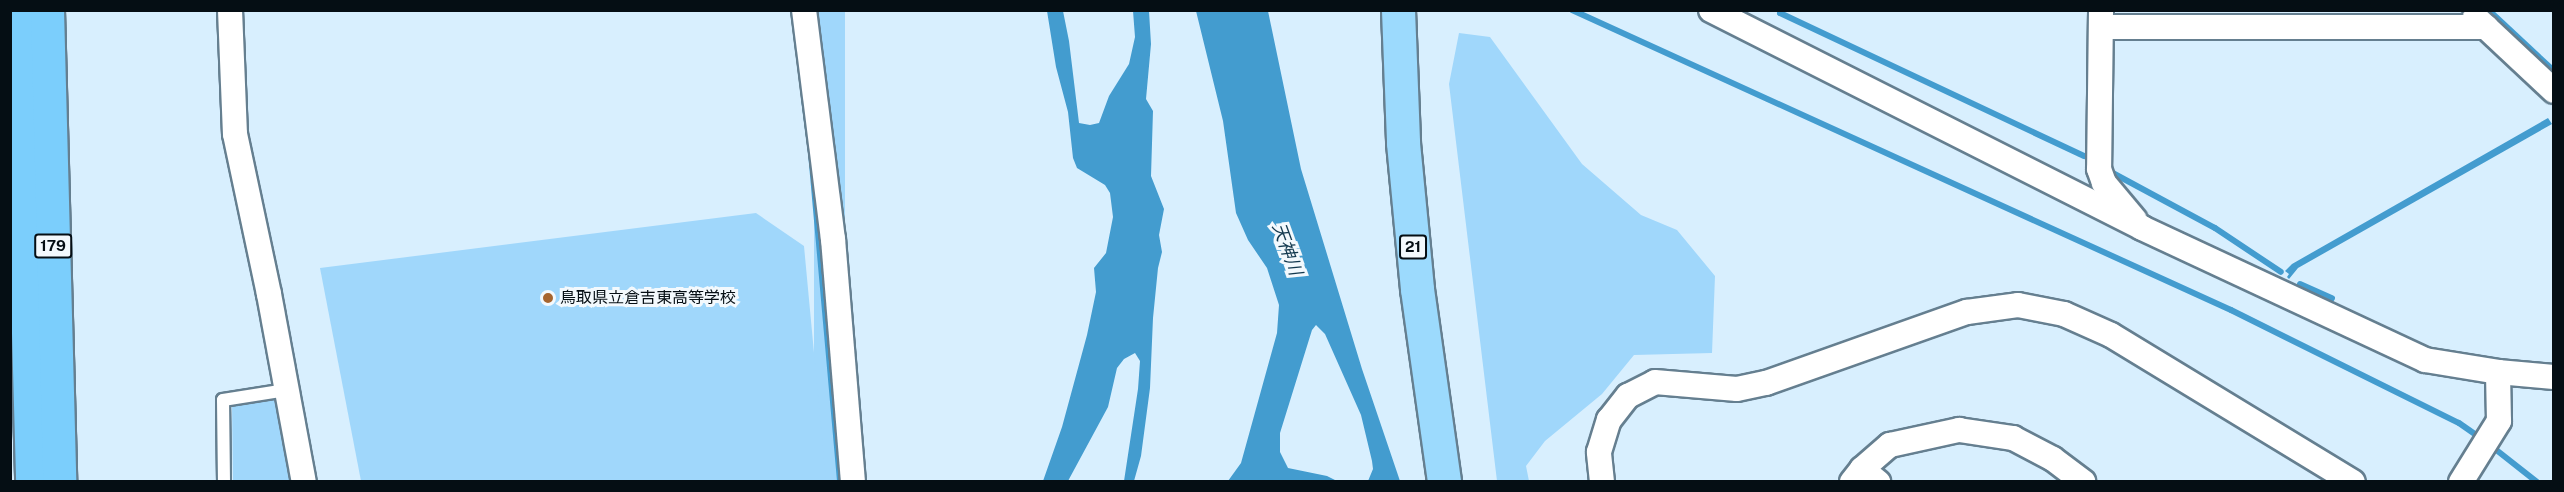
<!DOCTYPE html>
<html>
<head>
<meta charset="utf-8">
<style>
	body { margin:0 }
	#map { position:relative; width:2564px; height:492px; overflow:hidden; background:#d8effe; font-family:"Public Sans","Noto Sans JP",sans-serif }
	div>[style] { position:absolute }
	.green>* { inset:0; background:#a0d7fb; transform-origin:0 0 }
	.water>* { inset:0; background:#439ccf }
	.stream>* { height:6px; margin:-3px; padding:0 3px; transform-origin:3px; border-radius:3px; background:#439ccf }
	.roads { filter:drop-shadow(2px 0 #657f90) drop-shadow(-2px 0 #657f90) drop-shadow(0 2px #657f90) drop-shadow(0 -2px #657f90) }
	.service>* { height:12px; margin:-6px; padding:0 6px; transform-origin:6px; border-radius:6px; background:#fff }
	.minor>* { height:24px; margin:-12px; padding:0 12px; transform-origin:12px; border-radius:12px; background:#fff }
	.primary>* { height:33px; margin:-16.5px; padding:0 16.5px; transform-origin:16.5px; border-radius:16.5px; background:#9cdafd }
	.trunk>* { height:33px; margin:-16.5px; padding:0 16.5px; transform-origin:16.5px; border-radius:16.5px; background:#7bcefc }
	.dots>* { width:16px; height:16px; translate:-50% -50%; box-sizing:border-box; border:3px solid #f3f9fd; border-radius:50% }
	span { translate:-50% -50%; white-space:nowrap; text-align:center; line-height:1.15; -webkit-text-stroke:6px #f3f9fd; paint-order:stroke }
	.shield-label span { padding:2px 4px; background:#f3f9fd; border:2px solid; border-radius:4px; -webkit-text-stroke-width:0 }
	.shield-label { font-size:15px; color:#050e14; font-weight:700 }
	.poi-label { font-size:16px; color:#050e14 }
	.left { translate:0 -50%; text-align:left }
	.water-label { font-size:18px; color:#13394f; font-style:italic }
	.frame { position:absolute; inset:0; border:12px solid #050e14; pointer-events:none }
</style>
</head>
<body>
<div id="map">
	<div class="green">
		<i style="left:814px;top:11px;width:31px;height:473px"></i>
		<i style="clip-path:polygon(1459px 33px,1490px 37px,1582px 164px,1641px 215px,1677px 230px,1715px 276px,1712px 353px,1634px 355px,1602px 394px,1545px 441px,1526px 466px,1529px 481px,1497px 481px,1449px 84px)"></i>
		<i style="clip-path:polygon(756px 213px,804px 246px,826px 481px,361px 481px,320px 268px)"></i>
		<i style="clip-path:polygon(281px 397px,297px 481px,233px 481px,232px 405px)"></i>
	</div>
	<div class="water">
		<i style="clip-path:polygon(1047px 11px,1063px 11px,1069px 41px,1079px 123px,1090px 125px,1099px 123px,1109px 96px,1129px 64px,1135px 37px,1133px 11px,1149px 11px,1151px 44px,1146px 99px,1153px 111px,1151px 176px,1164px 209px,1159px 235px,1162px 252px,1158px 268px,1153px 318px,1150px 388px,1141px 456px,1134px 481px,1124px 481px,1138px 389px,1140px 361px,1135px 353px,1124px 359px,1117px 368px,1108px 407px,1068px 481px,1043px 481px,1062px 427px,1087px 335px,1096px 292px,1094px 268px,1106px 253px,1113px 217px,1110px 193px,1105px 185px,1077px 168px,1073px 158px,1068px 112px,1056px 67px)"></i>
		<i style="clip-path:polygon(1196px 11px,1268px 11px,1301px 169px,1362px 369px,1400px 481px,1368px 481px,1373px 469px,1372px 461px,1361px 415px,1325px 334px,1316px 325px,1312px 330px,1280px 433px,1280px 452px,1288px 468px,1327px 476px,1337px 481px,1228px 481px,1241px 463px,1277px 333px,1279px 305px,1267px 268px,1248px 240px,1236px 213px,1223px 121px)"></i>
		<i style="clip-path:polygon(2485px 11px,2494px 11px,2553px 66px,2553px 75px)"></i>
		<i style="clip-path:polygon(807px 98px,845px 481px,837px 481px,808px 153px,801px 99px)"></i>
		<i style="clip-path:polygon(2548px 118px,2552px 124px,2298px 268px,2289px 279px,2287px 277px,2289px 274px,2285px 271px,2292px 264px)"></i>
	</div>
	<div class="stream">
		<i style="left:1572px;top:10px;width:724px;rotate:24.48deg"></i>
		<i style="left:2231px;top:310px;width:254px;rotate:26.4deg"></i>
		<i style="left:2459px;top:423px;width:28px;rotate:35deg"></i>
		<i style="left:1780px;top:10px;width:3px;rotate:90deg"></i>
		<i style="left:1780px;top:13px;width:336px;rotate:25.2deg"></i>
		<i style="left:2109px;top:171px;width:120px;rotate:28.3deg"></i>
		<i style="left:2215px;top:228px;width:79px;rotate:33.7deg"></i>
		<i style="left:2300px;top:284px;width:35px;rotate:24deg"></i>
		<i style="left:2490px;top:445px;width:60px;rotate:38.2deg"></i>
	</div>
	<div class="roads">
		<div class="service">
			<i style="left:224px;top:482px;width:82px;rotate:-90.7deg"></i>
			<i style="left:223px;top:400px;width:64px;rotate:-9deg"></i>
		</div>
		<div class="minor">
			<i style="left:230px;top:10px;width:124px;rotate:87.7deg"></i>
			<i style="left:235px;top:134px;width:164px;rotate:78deg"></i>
			<i style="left:269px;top:294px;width:191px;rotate:79.5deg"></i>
			<i style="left:804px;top:10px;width:231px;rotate:82.8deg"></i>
			<i style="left:833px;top:239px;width:244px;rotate:85.3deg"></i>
			<i style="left:1711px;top:10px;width:483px;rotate:26.8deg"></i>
			<i style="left:2142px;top:228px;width:312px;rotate:25deg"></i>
			<i style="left:2425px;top:360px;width:74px;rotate:9.3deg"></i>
			<i style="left:2498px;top:372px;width:56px;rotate:5.1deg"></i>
			<i style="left:2101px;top:12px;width:157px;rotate:90.7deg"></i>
			<i style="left:2099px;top:169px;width:15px;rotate:70deg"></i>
			<i style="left:2104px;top:183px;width:48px;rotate:50deg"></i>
			<i style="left:2475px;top:17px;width:108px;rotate:43.1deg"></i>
			<i style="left:2101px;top:27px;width:385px"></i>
			<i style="left:1862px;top:469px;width:21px;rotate:39deg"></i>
			<i style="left:1602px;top:482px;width:30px;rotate:-96deg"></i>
			<i style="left:1599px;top:452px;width:34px;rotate:-73deg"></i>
			<i style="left:1609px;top:420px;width:31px;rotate:-52deg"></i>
			<i style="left:1628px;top:396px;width:30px;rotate:-27deg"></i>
			<i style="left:1655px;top:382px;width:82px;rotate:4.9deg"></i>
			<i style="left:1737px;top:389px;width:30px;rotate:-12deg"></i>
			<i style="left:1766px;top:383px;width:213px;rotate:-19.5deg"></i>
			<i style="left:1967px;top:312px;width:51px;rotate:-7.8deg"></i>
			<i style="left:2018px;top:305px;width:47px;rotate:11.1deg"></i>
			<i style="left:2064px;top:314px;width:51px;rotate:24.1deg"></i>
			<i style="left:2111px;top:335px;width:283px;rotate:31.3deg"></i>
			<i style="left:1852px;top:482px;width:16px;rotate:-52deg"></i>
			<i style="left:1862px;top:469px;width:37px;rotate:-41deg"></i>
			<i style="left:1890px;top:445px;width:71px;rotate:-12.3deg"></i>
			<i style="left:1959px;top:430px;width:55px;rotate:8.4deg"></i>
			<i style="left:2013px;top:438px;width:45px;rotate:27.7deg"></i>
			<i style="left:2053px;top:459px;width:38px;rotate:37deg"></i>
			<i style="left:2461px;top:482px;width:72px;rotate:-58.1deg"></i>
			<i style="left:2499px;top:421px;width:49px;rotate:-91.2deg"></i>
		</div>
		<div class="primary">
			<i style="left:1398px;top:10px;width:133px;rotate:87.8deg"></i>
			<i style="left:1403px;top:143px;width:147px;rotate:84.5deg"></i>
			<i style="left:1417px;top:289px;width:195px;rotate:82deg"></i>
		</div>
		<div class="trunk">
			<i style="left:19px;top:10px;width:472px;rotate:88.4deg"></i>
			<i style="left:47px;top:10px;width:472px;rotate:88.5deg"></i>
		</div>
	</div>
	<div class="dots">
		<i style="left:548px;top:298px;background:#a6652f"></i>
	</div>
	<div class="shield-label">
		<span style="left:53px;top:246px">179</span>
		<span style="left:1413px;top:247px">21</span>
	</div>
	<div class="poi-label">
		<span class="left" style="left:560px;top:298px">鳥取県立倉吉東高等学校</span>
	</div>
	<div class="water-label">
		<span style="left:1287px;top:249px;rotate:70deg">天神川</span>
	</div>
	<div class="frame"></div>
</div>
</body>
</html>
